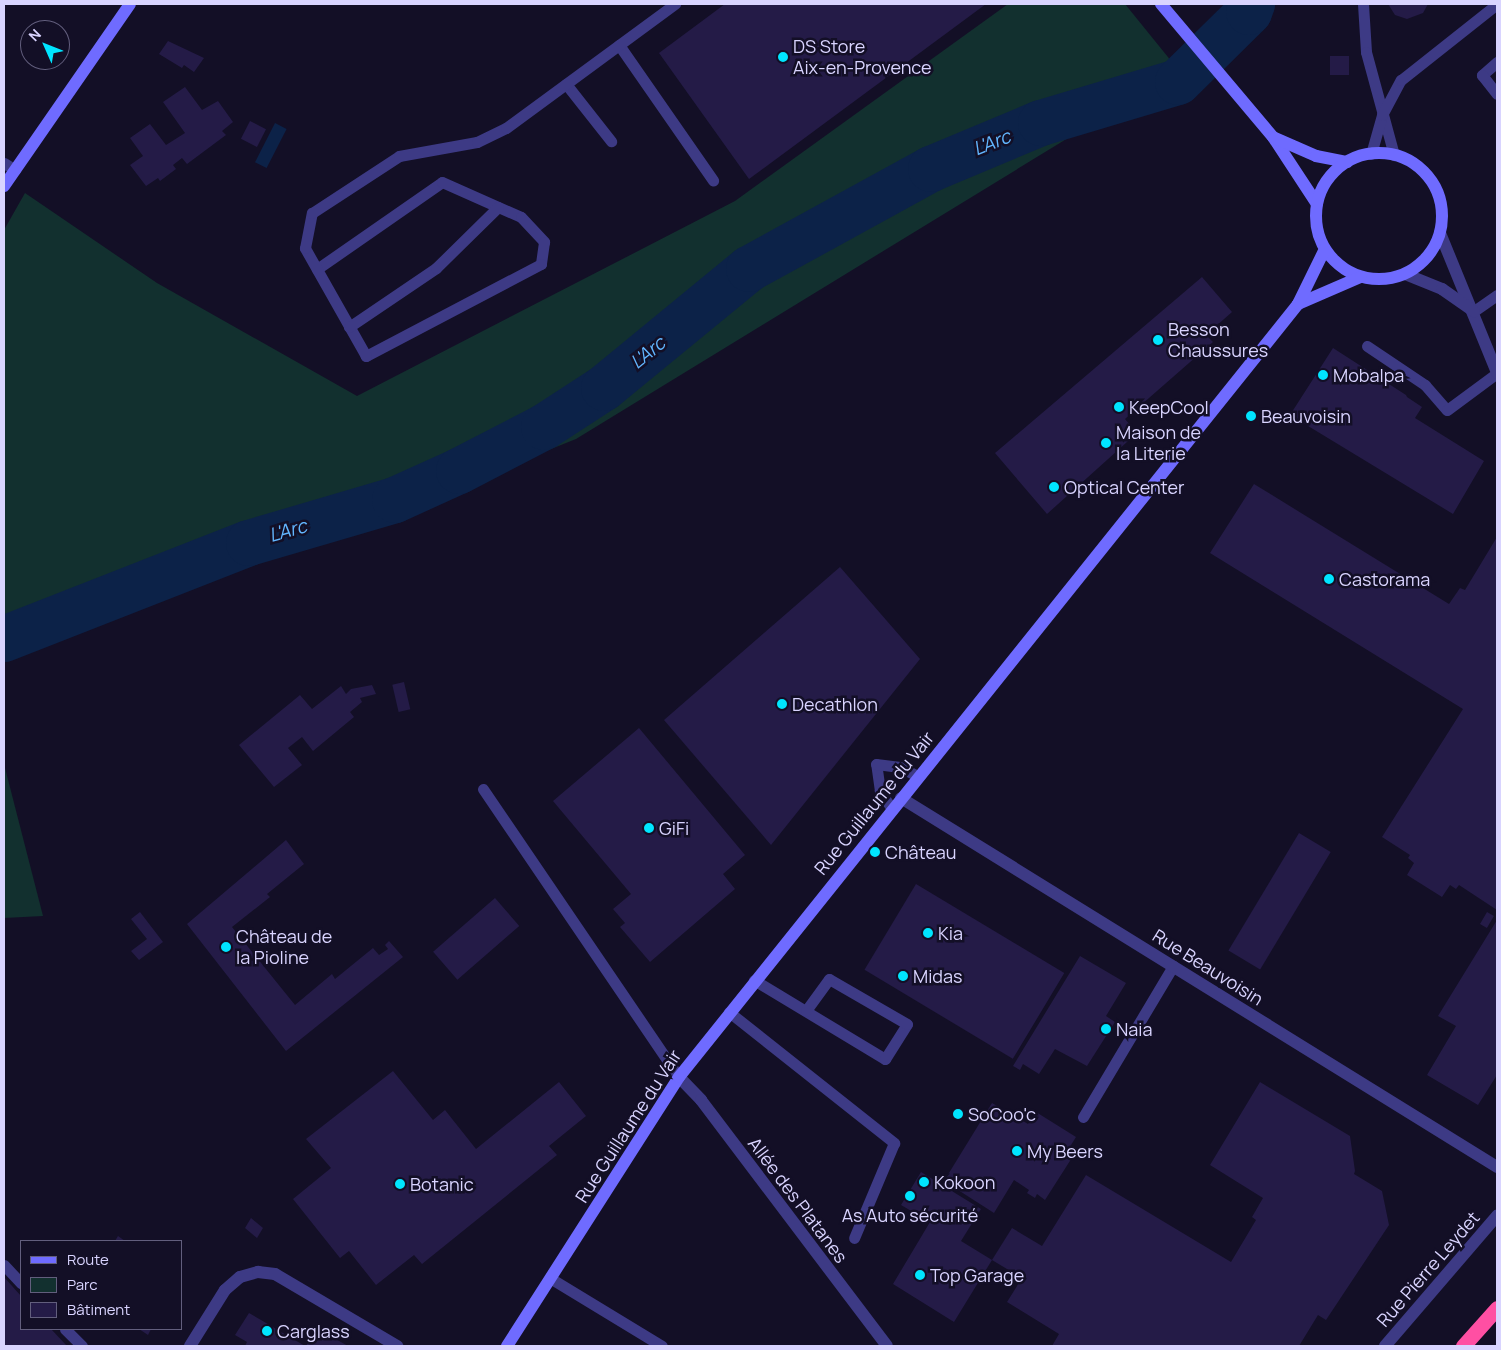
<!DOCTYPE html>
<html>
<head>
<meta charset="utf-8">
<style>
	body { margin:0 }
	#map { position:relative; width:1501px; height:1350px; overflow:hidden; background:#130f26; font-family:Manrope,sans-serif }
	div>[style] { position:absolute }
	.green>* { inset:0; background:#12302f }
	.water>* { inset:0; background:#0c2248; transform-origin:0 0 }
	.river>* { height:46px; margin:-23px; padding:0 23px; transform-origin:23px; border-radius:23px; background:#0c2248 }
	.building>* { inset:0; background:#241b47; transform-origin:0 0 }
	.lane>* { height:11px; margin:-5.5px; padding:0 5.5px; transform-origin:5.5px; border-radius:5.5px; background:#3d3a85 }
	.street>* { height:12px; margin:-6px; padding:0 6px; transform-origin:6px; border-radius:6px; background:#3d3a85 }
	.secondary>* { height:12px; margin:-6px; padding:0 6px; transform-origin:6px; border-radius:6px; background:#6f6bff }
	.secondary>.ring { margin:-6px; padding:0; box-sizing:content-box; background:none; border:12px solid #6f6bff; border-radius:50% }
	.highway>* { height:15px; margin:-7.5px; padding:0 7.5px; transform-origin:7.5px; border-radius:7.5px; background:#ff4fa3 }
	.dots>* { width:14px; height:14px; translate:-50% -50%; box-sizing:border-box; border:2px solid #130f26; border-radius:50% }
	span { translate:-50% -50%; white-space:nowrap; text-align:center; line-height:1.15; -webkit-text-stroke:5px #130f26; paint-order:stroke }
	.poi-label { font-size:18px; color:#d9d4ff }
	.left { translate:0 -50%; text-align:left }
	.street-label { font-size:18px; color:#d9d4ff }
	.water-label { font-size:19px; color:#62b6ff; font-style:italic }
	.frame { position:absolute; inset:0; border:5px solid #d9d4ff; pointer-events:none }
	.legend { position:absolute; left:20px; top:1240px; width:162px; height:90px; box-sizing:border-box; background:#130f26; border:1px solid #625e7d; margin:0; padding:6px 9px; list-style:none; font-size:15px; color:#d9d4ff }
	.legend li { display:flex; align-items:center; gap:10px; height:25px }
	.legend b { width:25px; border:1px solid #625e7d }
	.north { position:absolute; left:20px; top:20px; width:50px; height:50px; box-sizing:border-box; background:#130f26; border:1px solid #625e7d; border-radius:50%; rotate:314deg; font-size:14px; font-weight:700; line-height:20px; text-align:center; color:#d9d4ff }
	.north::after { content:''; display:block; margin:auto; width:18px; height:22px; background:#00e5ff; clip-path:polygon(50% 0,100% 100%,50% 72%,0 100%) }
</style>
</head>
<body>
<div id="map">
	<div class="green">
		<i style="clip-path:polygon(1008px 4px,1125px 4px,1189px 83px,1073px 135px,576px 439px,377px 519px,4px 655px,4px 230px,25px 193px,157px 283px,357px 396px,735px 201px)"></i>
		<i style="clip-path:polygon(4px 764px,43px 916px,4px 918px)"></i>
	</div>
	<div class="water">
		<i style="left:275px;top:123px;width:13px;height:44px;rotate:27deg"></i>
	</div>
	<div class="river">
		<i style="left:4px;top:639px;width:263px;rotate:-21.4deg"></i>
		<i style="left:249px;top:543px;width:152px;rotate:-16.4deg"></i>
		<i style="left:395px;top:500px;width:70px;rotate:-24.4deg"></i>
		<i style="left:459px;top:471px;width:96px;rotate:-27.4deg"></i>
		<i style="left:544px;top:427px;width:72px;rotate:-33deg"></i>
		<i style="left:604px;top:388px;width:188px;rotate:-39.4deg"></i>
		<i style="left:749px;top:269px;width:208px;rotate:-28.8deg"></i>
		<i style="left:931px;top:169px;width:119px;rotate:-22.7deg"></i>
		<i style="left:1041px;top:123px;width:143px;rotate:-16.7deg"></i>
		<i style="left:1178px;top:82px;width:100px;rotate:-44.6deg"></i>
		<i style="left:1249px;top:12px;width:9px;rotate:-69deg"></i>
	</div>
	<div class="building">
		<i style="clip-path:polygon(725px 4px,986px 4px,749px 179px,659px 53px)"></i>
		<i style="clip-path:polygon(1388px 4px,1428px 4px,1423px 13px,1407px 19px,1395px 15px)"></i>
		<i style="clip-path:polygon(168px 41px,204px 58px,194px 72px,184px 65px,182px 68px,159px 54px)"></i>
		<i style="left:1330px;top:56px;width:19px;height:19px"></i>
		<i style="clip-path:polygon(185px 87px,202px 110px,218px 101px,233px 122px,222px 131px,226px 135px,187px 164px,182px 158px,173px 165px,176px 169px,160px 181px,158px 178px,146px 186px,130px 165px,143px 156px,130px 138px,150px 124px,166px 145px,185px 133px,163px 102px)"></i>
		<i style="left:250px;top:121px;width:18px;height:20px;rotate:27deg"></i>
		<i style="clip-path:polygon(1202px 277px,1232px 312px,1206px 335px,1213px 342px,1125px 419px,1137px 433px,1047px 514px,995px 453px)"></i>
		<i style="clip-path:polygon(1333px 348px,1406px 395px,1407px 397px,1422px 407px,1415px 418px,1484px 461px,1453px 514px,1290px 415px)"></i>
		<i style="clip-path:polygon(1254px 484px,1449px 604px,1460px 588px,1465px 590px,1497px 537px,1497px 910px,1459px 885px,1456px 889px,1450px 885px,1442px 897px,1407px 875px,1414px 863px,1408px 858px,1410px 855px,1382px 837px,1463px 709px,1210px 553px)"></i>
		<i style="clip-path:polygon(840px 567px,920px 659px,771px 845px,664px 720px)"></i>
		<i style="left:404px;top:682px;width:28px;height:12px;rotate:77deg"></i>
		<i style="clip-path:polygon(372px 685px,376px 694px,360px 698px,362px 702px,350px 712px,354px 717px,313px 751px,302px 737px,288px 748px,302px 765px,274px 787px,239px 745px,300px 695px,312px 709px,341px 686px,346px 694px,351px 689px)"></i>
		<i style="clip-path:polygon(639px 728px,745px 855px,723px 874px,735px 889px,650px 962px,620px 927px,625px 923px,613px 909px,631px 894px,553px 801px)"></i>
		<i style="left:1299px;top:833px;width:37px;height:137px;rotate:31deg"></i>
		<i style="clip-path:polygon(286px 840px,304px 864px,267px 894px,270px 897px,232px 927px,295px 1005px,332px 974px,335px 979px,373px 948px,379px 955px,388px 949px,385px 945px,389px 941px,403px 957px,286px 1051px,187px 924px)"></i>
		<i style="left:916px;top:884px;width:173px;height:100px;rotate:31deg"></i>
		<i style="left:495px;top:898px;width:37px;height:82px;rotate:49deg"></i>
		<i style="clip-path:polygon(140px 912px,163px 942px,139px 960px,131px 951px,147px 939px,131px 919px)"></i>
		<i style="left:1487px;top:912px;width:8px;height:14px;rotate:30deg"></i>
		<i style="clip-path:polygon(1497px 920px,1497px 1075px,1478px 1105px,1427px 1075px,1456px 1026px,1438px 1016px)"></i>
		<i style="clip-path:polygon(1080px 956px,1126px 983px,1106px 1016px,1115px 1022px,1087px 1066px,1055px 1049px,1039px 1074px,1023px 1064px,1020px 1070px,1013px 1066px)"></i>
		<i style="clip-path:polygon(393px 1071px,433px 1120px,445px 1110px,476px 1149px,559px 1082px,586px 1116px,549px 1146px,557px 1155px,422px 1264px,414px 1255px,376px 1285px,349px 1251px,340px 1258px,293px 1199px,331px 1168px,306px 1139px)"></i>
		<i style="clip-path:polygon(1260px 1082px,1350px 1136px,1355px 1171px,1354px 1174px,1382px 1191px,1389px 1225px,1326px 1320px,1318px 1315px,1299px 1346px,1052px 1346px,1059px 1334px,1007px 1302px,1022px 1278px,992px 1260px,1012px 1228px,1042px 1246px,1086px 1175px,1231px 1262px,1256px 1220px,1252px 1217px,1263px 1198px,1210px 1165px)"></i>
		<i style="clip-path:polygon(992px 1103px,1028px 1124px,1036px 1112px,1076px 1137px,1068px 1150px,1075px 1153px,1045px 1200px,1037px 1194px,1035px 1198px,1027px 1193px,1029px 1190px,1014px 1180px,994px 1213px,944px 1181px)"></i>
		<i style="clip-path:polygon(921px 1172px,981px 1209px,961px 1241px,992px 1260px,954px 1322px,893px 1284px,930px 1222px,901px 1205px)"></i>
		<i style="clip-path:polygon(251px 1218px,263px 1228px,257px 1238px,245px 1228px)"></i>
		<i style="clip-path:polygon(118px 1236px,125px 1241px,115px 1241px)"></i>
		<i style="clip-path:polygon(4px 1277px,21px 1296px,21px 1329px,51px 1329px,67px 1346px,4px 1346px)"></i>
		<i style="clip-path:polygon(249px 1313px,261px 1320px,305px 1346px,245px 1346px,247px 1342px,235px 1335px)"></i>
		<i style="clip-path:polygon(316px 1328px,348px 1346px,306px 1346px)"></i>
		<i style="clip-path:polygon(139px 1329px,151px 1329px,148px 1335px)"></i>
	</div>
	<div class="lane">
		<i style="left:1363px;top:4px;width:48px;rotate:86.4deg"></i>
		<i style="left:1366px;top:52px;width:107px;rotate:74.8deg"></i>
		<i style="left:619px;top:45px;width:165px;rotate:55.2deg"></i>
		<i style="left:1497px;top:62px;width:20px;rotate:139deg"></i>
		<i style="left:1482px;top:75px;width:24px;rotate:52deg"></i>
		<i style="left:566px;top:84px;width:73px;rotate:51.7deg"></i>
		<i style="left:1371px;top:154px;width:41px;rotate:-74.2deg"></i>
		<i style="left:1382px;top:115px;width:40px;rotate:-62deg"></i>
		<i style="left:1401px;top:80px;width:122px;rotate:-38.4deg"></i>
		<i style="left:4px;top:163px;width:13px;rotate:32deg"></i>
		<i style="left:317px;top:269px;width:152px;rotate:-34.8deg"></i>
		<i style="left:442px;top:182px;width:86px;rotate:23.9deg"></i>
		<i style="left:521px;top:217px;width:34px;rotate:47deg"></i>
		<i style="left:544px;top:242px;width:22px;rotate:98deg"></i>
		<i style="left:541px;top:264px;width:198px;rotate:152.3deg"></i>
		<i style="left:366px;top:356px;width:124px;rotate:-119.5deg"></i>
		<i style="left:305px;top:248px;width:36px;rotate:-79deg"></i>
		<i style="left:312px;top:213px;width:104px;rotate:-33.2deg"></i>
		<i style="left:399px;top:156px;width:79px;rotate:-10.2deg"></i>
		<i style="left:477px;top:142px;width:32px;rotate:-26deg"></i>
		<i style="left:506px;top:128px;width:210px;rotate:-36.3deg"></i>
		<i style="left:1474px;top:311px;width:28px;rotate:-35deg"></i>
		<i style="left:349px;top:327px;width:105px;rotate:-34.1deg"></i>
		<i style="left:436px;top:268px;width:87px;rotate:-44.5deg"></i>
		<i style="left:1367px;top:346px;width:70px;rotate:33.9deg"></i>
		<i style="left:1425px;top:385px;width:33px;rotate:49deg"></i>
		<i style="left:1447px;top:410px;width:62px;rotate:-36.5deg"></i>
		<i style="left:483px;top:789px;width:348px;rotate:55.8deg"></i>
		<i style="left:892px;top:809px;width:22px;rotate:-124deg"></i>
		<i style="left:880px;top:791px;width:27px;rotate:-98deg"></i>
		<i style="left:876px;top:764px;width:24px;rotate:7deg"></i>
		<i style="left:900px;top:767px;width:20px;rotate:27deg"></i>
		<i style="left:754px;top:980px;width:153px;rotate:31.1deg"></i>
		<i style="left:885px;top:1059px;width:41px;rotate:-57.8deg"></i>
		<i style="left:907px;top:1024px;width:90px;rotate:-150deg"></i>
		<i style="left:829px;top:979px;width:39px;rotate:126deg"></i>
		<i style="left:729px;top:1012px;width:211px;rotate:38.4deg"></i>
		<i style="left:894px;top:1143px;width:103px;rotate:112.8deg"></i>
		<i style="left:1083px;top:1117px;width:176px;rotate:-59.2deg"></i>
		<i style="left:4px;top:1265px;width:25px;rotate:47deg"></i>
		<i style="left:550px;top:1278px;width:131px;rotate:31.3deg"></i>
		<i style="left:65px;top:1329px;width:24px;rotate:45deg"></i>
	</div>
	<div class="street">
		<i style="left:1440px;top:233px;width:151px;rotate:67.8deg"></i>
		<i style="left:1405px;top:274px;width:40px;rotate:22deg"></i>
		<i style="left:1442px;top:289px;width:39px;rotate:35deg"></i>
		<i style="left:901px;top:798px;width:701px;rotate:31.76deg"></i>
		<i style="left:679px;top:1077px;width:32px;rotate:46deg"></i>
		<i style="left:701px;top:1100px;width:308px;rotate:52.9deg"></i>
		<i style="left:190px;top:1346px;width:66px;rotate:-58deg"></i>
		<i style="left:225px;top:1290px;width:20px;rotate:-41deg"></i>
		<i style="left:240px;top:1277px;width:19px;rotate:-16deg"></i>
		<i style="left:258px;top:1272px;width:17px;rotate:7deg"></i>
		<i style="left:275px;top:1274px;width:142px;rotate:30.5deg"></i>
		<i style="left:1385px;top:1346px;width:172px;rotate:-49.3deg"></i>
	</div>
	<div class="secondary">
		<i style="left:1161px;top:4px;width:174px;rotate:49.9deg"></i>
		<i style="left:1273px;top:137px;width:80px;rotate:56.7deg"></i>
		<i style="left:1275px;top:138px;width:45px;rotate:23.7deg"></i>
		<i style="left:1316px;top:156px;width:32px;rotate:11deg"></i>
		<i class="ring" style="left:1316px;top:153px;width:114px;height:114px"></i>
		<i style="left:4px;top:186px;width:221px;rotate:-55.3deg"></i>
		<i style="left:1298px;top:304px;width:68px;rotate:-23.5deg"></i>
		<i style="left:507px;top:1346px;width:319px;rotate:-57.4deg"></i>
		<i style="left:679px;top:1077px;width:990px;rotate:-51.31deg"></i>
		<i style="left:1298px;top:304px;width:61px;rotate:-63.9deg"></i>
	</div>
	<div class="highway">
		<i style="left:1463px;top:1346px;width:51px;rotate:-48.2deg"></i>
	</div>
	<div class="dots">
		<i style="left:783px;top:57px;background:#00e5ff"></i>
		<i style="left:1158px;top:340px;background:#00e5ff"></i>
		<i style="left:1323px;top:375px;background:#00e5ff"></i>
		<i style="left:1119px;top:407px;background:#00e5ff"></i>
		<i style="left:1251px;top:416px;background:#00e5ff"></i>
		<i style="left:1106px;top:443px;background:#00e5ff"></i>
		<i style="left:1054px;top:487px;background:#00e5ff"></i>
		<i style="left:1329px;top:579px;background:#00e5ff"></i>
		<i style="left:782px;top:704px;background:#00e5ff"></i>
		<i style="left:649px;top:828px;background:#00e5ff"></i>
		<i style="left:875px;top:852px;background:#00e5ff"></i>
		<i style="left:928px;top:933px;background:#00e5ff"></i>
		<i style="left:226px;top:947px;background:#00e5ff"></i>
		<i style="left:903px;top:976px;background:#00e5ff"></i>
		<i style="left:1106px;top:1029px;background:#00e5ff"></i>
		<i style="left:958px;top:1114px;background:#00e5ff"></i>
		<i style="left:1017px;top:1151px;background:#00e5ff"></i>
		<i style="left:924px;top:1182px;background:#00e5ff"></i>
		<i style="left:400px;top:1184px;background:#00e5ff"></i>
		<i style="left:910px;top:1196px;background:#00e5ff"></i>
		<i style="left:920px;top:1275px;background:#00e5ff"></i>
		<i style="left:267px;top:1331px;background:#00e5ff"></i>
	</div>
	<div class="poi-label">
		<span class="left" style="left:793px;top:57px">DS Store<br>Aix-en-Provence</span>
		<span class="left" style="left:1168px;top:340px">Besson<br>Chaussures</span>
		<span class="left" style="left:1333px;top:375px">Mobalpa</span>
		<span class="left" style="left:1129px;top:407px">KeepCool</span>
		<span class="left" style="left:1261px;top:416px">Beauvoisin</span>
		<span class="left" style="left:1116px;top:443px">Maison de<br>la Literie</span>
		<span class="left" style="left:1064px;top:487px">Optical Center</span>
		<span class="left" style="left:1339px;top:579px">Castorama</span>
		<span class="left" style="left:792px;top:704px">Decathlon</span>
		<span class="left" style="left:659px;top:828px">GiFi</span>
		<span class="left" style="left:885px;top:852px">Château</span>
		<span class="left" style="left:938px;top:933px">Kia</span>
		<span class="left" style="left:236px;top:947px">Château de<br>la Pioline</span>
		<span class="left" style="left:913px;top:976px">Midas</span>
		<span class="left" style="left:1116px;top:1029px">Naia</span>
		<span class="left" style="left:968px;top:1114px">SoCoo'c</span>
		<span class="left" style="left:1027px;top:1151px">My Beers</span>
		<span class="left" style="left:934px;top:1182px">Kokoon</span>
		<span class="left" style="left:410px;top:1184px">Botanic</span>
		<span style="left:910px;top:1215px">As Auto sécurité</span>
		<span class="left" style="left:930px;top:1275px">Top Garage</span>
		<span class="left" style="left:277px;top:1331px">Carglass</span>
	</div>
	<div class="street-label">
		<span style="left:874px;top:803px;rotate:-51deg">Rue Guillaume du Vair</span>
		<span style="left:1208px;top:967px;rotate:32deg">Rue Beauvoisin</span>
		<span style="left:628px;top:1126px;rotate:-57deg">Rue Guillaume du Vair</span>
		<span style="left:798px;top:1200px;rotate:53deg">Allée des Platanes</span>
		<span style="left:1428px;top:1269px;rotate:-49deg">Rue Pierre Leydet</span>
	</div>
	<div class="water-label">
		<span style="left:992px;top:143px;rotate:-22deg">L'Arc</span>
		<span style="left:648px;top:353px;rotate:-39deg">L'Arc</span>
		<span style="left:288px;top:531px;rotate:-16deg">L'Arc</span>
	</div>
	<div class="frame"></div>
	<ul class="legend">
	<li><b style="height:6px;background:#6f6bff"></b>Route</li>
	<li><b style="height:14px;background:#12302f"></b>Parc</li>
	<li><b style="height:14px;background:#241b47"></b>Bâtiment</li>
	</ul>
	<div class="north">N</div>
</div>
</body>
</html>
